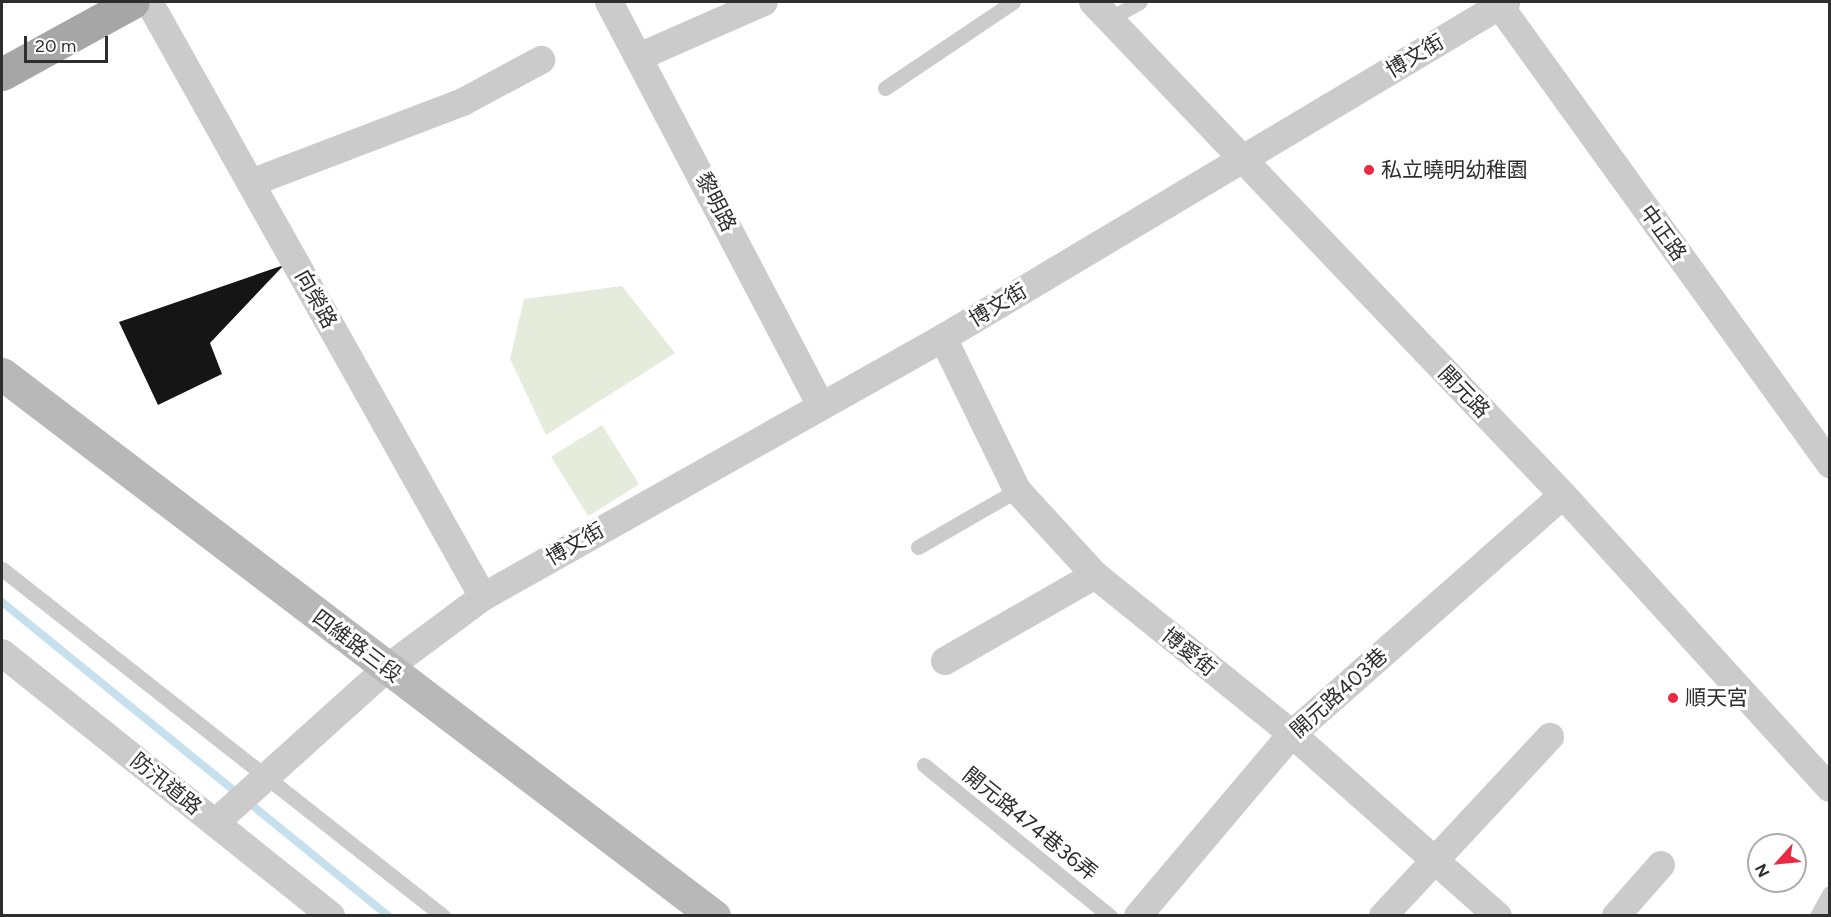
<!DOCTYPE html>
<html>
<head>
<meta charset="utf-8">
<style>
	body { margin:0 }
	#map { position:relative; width:1831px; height:917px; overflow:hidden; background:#fff; font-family:Figtree,"Noto Sans TC",sans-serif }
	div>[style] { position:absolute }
	.green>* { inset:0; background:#e5ecdb; transform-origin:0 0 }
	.stream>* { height:8px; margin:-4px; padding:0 4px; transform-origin:4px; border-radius:4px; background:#c6e0ed }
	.building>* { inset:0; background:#151515 }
	.lane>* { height:15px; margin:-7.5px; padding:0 7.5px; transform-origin:7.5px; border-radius:7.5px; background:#cbcbcb }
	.street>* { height:28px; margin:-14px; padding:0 14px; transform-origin:14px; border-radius:14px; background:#cbcbcb }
	.secondary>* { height:33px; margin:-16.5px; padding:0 16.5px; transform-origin:16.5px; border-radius:16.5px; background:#b8b8b8 }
	.primary>* { height:33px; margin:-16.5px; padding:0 16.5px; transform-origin:16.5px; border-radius:16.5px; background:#a6a6a6 }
	.dots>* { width:16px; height:16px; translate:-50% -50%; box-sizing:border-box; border:3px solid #fff; border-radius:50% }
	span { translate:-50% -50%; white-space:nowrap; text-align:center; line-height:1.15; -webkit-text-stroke:6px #fff; paint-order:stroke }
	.street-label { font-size:21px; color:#2e2e2e }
	.poi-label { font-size:21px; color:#2e2e2e }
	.left { translate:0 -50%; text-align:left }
	.frame { position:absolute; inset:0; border:3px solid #2e2e2e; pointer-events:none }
	.north { position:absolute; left:1747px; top:833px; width:60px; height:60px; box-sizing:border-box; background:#fff; border:2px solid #ababab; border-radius:50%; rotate:243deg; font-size:16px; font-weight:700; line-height:24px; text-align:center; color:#2e2e2e }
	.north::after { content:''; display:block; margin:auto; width:21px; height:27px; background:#ec2943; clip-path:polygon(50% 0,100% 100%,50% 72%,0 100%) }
	.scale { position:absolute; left:24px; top:36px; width:84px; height:27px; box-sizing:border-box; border:3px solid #2e2e2e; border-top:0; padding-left:8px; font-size:18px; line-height:21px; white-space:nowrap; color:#2e2e2e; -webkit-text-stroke:4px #fff; paint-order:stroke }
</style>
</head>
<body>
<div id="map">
	<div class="green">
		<i style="clip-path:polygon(622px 286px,675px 353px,546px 435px,510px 359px,524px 299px)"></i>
		<i style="left:602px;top:425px;width:70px;height:60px;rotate:58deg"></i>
	</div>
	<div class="stream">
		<i style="left:2px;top:602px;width:498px;rotate:39.1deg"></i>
	</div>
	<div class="building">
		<i style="clip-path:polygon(284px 265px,210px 343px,222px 374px,158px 405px,119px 322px)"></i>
	</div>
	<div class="lane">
		<i style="left:1109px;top:19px;width:35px;rotate:-29deg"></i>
		<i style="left:885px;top:88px;width:154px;rotate:-33.9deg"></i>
		<i style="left:918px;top:547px;width:114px;rotate:-29.9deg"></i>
		<i style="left:2px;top:569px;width:561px;rotate:38.2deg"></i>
		<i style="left:924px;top:765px;width:240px;rotate:39.1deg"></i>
		<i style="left:1817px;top:916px;width:26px;rotate:-61deg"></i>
	</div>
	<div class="street">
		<i style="left:149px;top:2px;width:682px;rotate:60.69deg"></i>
		<i style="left:609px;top:2px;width:454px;rotate:62.3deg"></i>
		<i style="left:1093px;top:2px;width:681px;rotate:46.37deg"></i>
		<i style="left:1563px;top:495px;width:396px;rotate:47.7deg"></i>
		<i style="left:1497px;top:2px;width:570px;rotate:54.22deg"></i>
		<i style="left:641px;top:56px;width:134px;rotate:-23.7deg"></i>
		<i style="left:251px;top:183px;width:227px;rotate:-20.9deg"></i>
		<i style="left:463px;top:102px;width:89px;rotate:-28.3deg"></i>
		<i style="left:943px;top:338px;width:169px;rotate:64deg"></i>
		<i style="left:1017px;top:490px;width:115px;rotate:47.5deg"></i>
		<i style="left:1095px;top:575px;width:253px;rotate:38.9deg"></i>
		<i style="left:1292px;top:734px;width:275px;rotate:41.5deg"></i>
		<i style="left:2px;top:653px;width:421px;rotate:38.6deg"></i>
		<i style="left:945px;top:661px;width:173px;rotate:-29.8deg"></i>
		<i style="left:215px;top:823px;width:230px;rotate:-42deg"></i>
		<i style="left:386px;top:669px;width:121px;rotate:-36.6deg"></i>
		<i style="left:483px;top:597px;width:528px;rotate:-29.38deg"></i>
		<i style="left:943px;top:338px;width:656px;rotate:-30.83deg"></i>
		<i style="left:1138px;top:916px;width:238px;rotate:-49.8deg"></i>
		<i style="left:1292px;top:734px;width:361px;rotate:-41.4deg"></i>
		<i style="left:1383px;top:916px;width:245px;rotate:-47deg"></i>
		<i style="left:1616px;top:916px;width:68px;rotate:-48.6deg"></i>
	</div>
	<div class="secondary">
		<i style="left:2px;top:374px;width:895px;rotate:37.28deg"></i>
	</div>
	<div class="primary">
		<i style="left:2px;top:74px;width:149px;rotate:-28.8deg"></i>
	</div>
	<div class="dots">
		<i style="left:1369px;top:170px;background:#ec2943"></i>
		<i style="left:1673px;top:698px;background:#ec2943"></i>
	</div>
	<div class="street-label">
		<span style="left:1415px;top:56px;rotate:-31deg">博文街</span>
		<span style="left:716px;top:202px;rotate:63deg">黎明路</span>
		<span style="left:1663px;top:233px;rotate:54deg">中正路</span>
		<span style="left:316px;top:299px;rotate:61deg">向榮路</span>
		<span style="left:998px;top:305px;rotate:-31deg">博文街</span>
		<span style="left:1464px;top:392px;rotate:46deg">開元路</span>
		<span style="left:575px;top:544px;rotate:-30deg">博文街</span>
		<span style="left:357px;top:646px;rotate:37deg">四維路三段</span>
		<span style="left:1189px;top:652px;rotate:39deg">博愛街</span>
		<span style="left:1339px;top:693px;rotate:-42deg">開元路403巷</span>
		<span style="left:166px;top:784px;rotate:39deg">防汛道路</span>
		<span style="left:1030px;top:824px;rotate:39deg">開元路474巷36弄</span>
	</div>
	<div class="poi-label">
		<span class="left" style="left:1381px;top:170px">私立曉明幼稚園</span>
		<span class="left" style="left:1685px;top:698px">順天宮</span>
	</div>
	<div class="frame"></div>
	<div class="north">N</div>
	<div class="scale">20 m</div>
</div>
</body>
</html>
